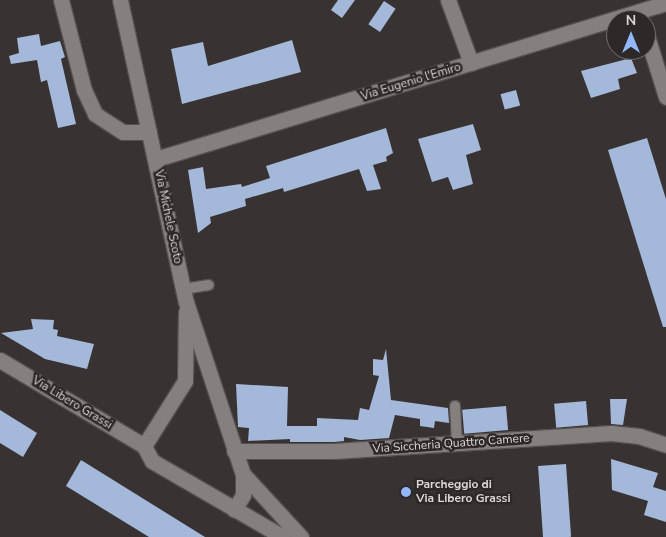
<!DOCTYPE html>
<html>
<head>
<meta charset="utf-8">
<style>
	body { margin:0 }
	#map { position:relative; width:666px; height:537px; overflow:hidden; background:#383332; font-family:"Nunito Sans",sans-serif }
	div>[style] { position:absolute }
	.building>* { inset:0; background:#a4b8da; transform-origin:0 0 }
	.roads { filter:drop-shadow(1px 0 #53504f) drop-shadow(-1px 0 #53504f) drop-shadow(0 1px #53504f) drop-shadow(0 -1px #53504f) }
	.lane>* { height:10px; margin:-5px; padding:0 5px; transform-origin:5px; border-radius:5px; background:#857f7e }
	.street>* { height:15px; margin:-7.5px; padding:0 7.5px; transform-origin:7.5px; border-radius:7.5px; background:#857f7e }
	.dots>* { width:14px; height:14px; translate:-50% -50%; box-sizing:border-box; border:2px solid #2e2928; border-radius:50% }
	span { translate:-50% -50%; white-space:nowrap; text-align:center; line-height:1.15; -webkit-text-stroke:5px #2e2928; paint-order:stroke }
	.street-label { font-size:12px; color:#dad7d6 }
	.poi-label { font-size:12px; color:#dad7d6; font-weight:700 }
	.left { translate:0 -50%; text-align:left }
	.north { position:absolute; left:606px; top:10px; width:50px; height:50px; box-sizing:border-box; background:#2e2928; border:1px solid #736f6e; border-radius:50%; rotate:0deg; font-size:14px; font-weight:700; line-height:20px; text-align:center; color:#dad7d6 }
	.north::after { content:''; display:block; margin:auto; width:18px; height:22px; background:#92b7fd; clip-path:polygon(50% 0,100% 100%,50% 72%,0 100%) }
</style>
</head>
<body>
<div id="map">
	<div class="building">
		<i style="clip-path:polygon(338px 0,355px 0,342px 18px,331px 10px)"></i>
		<i style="left:384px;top:1px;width:14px;height:28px;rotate:34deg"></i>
		<i style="clip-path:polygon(39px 34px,41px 46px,60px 41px,65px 57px,61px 59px,76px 124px,58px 128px,47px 80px,41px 82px,37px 60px,11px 64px,9px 56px,19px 53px,17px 38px)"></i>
		<i style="clip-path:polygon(292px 40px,301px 72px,182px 104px,171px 49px,203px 42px,208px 66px)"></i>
		<i style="clip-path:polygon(631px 58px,637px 73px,618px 79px,620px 89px,591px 98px,581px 71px)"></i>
		<i style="left:516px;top:90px;width:16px;height:16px;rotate:75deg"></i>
		<i style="clip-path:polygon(473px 124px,481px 150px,466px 155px,473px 184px,453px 190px,448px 177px,432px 182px,418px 139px)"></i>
		<i style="clip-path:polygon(386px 128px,393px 153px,386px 157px,387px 161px,373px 165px,381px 189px,367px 191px,359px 169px,284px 192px,283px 188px,245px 199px,246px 206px,210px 217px,211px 223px,198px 233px,188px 170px,203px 167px,206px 189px,241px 184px,242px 187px,270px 178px,266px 166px)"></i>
		<i style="clip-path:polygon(647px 138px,666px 199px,666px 327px,663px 327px,608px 150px)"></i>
		<i style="clip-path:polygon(31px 319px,54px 320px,53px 329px,58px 330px,57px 336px,94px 344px,87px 369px,45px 359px,1px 333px,33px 329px)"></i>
		<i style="clip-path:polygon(386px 349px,391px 400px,448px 408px,449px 423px,435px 421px,434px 428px,420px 426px,420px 419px,395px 415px,389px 438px,360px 440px,344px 437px,344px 441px,334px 442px,290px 442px,290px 439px,248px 441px,249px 428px,238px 427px,236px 384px,288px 387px,287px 426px,317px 426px,317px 418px,358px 420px,360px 408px,369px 410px,379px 376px,373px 375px,373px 359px,383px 360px)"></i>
		<i style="clip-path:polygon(610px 399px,627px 399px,623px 425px,611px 424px)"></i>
		<i style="left:586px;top:401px;width:24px;height:32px;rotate:85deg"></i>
		<i style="left:506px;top:406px;width:24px;height:44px;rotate:85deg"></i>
		<i style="clip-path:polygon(0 410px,37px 433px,23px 457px,0 443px)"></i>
		<i style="clip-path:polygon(611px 459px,658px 473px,653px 487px,666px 491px,666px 522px,644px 515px,648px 501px,612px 490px)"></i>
		<i style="clip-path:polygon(81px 460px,205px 537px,149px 537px,66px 486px)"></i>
		<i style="left:566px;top:464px;width:73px;height:28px;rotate:86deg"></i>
	</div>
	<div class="roads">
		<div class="lane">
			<i style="left:184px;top:289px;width:25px;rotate:-9deg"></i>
			<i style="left:455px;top:406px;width:37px;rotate:87deg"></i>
		</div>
		<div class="street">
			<i style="left:61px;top:0;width:93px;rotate:75.7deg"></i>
			<i style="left:84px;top:90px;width:26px;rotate:65deg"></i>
			<i style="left:95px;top:114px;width:33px;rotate:33deg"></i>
			<i style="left:123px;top:132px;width:26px"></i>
			<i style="left:120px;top:0;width:309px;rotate:77.7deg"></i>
			<i style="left:186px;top:302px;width:181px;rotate:71.7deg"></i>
			<i style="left:243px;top:474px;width:21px;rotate:90deg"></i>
			<i style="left:243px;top:495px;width:17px;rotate:121deg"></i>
			<i style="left:448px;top:0;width:67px;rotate:69.9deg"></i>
			<i style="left:646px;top:33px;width:67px;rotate:72.6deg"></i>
			<i style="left:156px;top:159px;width:533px;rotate:-17.01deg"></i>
			<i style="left:0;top:360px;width:168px;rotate:30.8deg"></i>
			<i style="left:144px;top:446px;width:17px;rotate:62deg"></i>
			<i style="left:152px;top:461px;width:151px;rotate:30.1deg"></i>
			<i style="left:144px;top:446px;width:77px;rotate:-57.8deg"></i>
			<i style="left:185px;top:381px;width:69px;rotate:-89.2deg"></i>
			<i style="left:234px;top:451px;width:100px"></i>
			<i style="left:334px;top:451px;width:278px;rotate:-3.7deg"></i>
			<i style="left:611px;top:433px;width:28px;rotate:6deg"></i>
			<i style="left:639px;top:436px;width:28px;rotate:18deg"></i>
			<i style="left:243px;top:474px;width:86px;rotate:47.4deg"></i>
		</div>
	</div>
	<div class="dots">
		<i style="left:406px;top:492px;background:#92b7fd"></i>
	</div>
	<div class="street-label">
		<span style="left:411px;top:82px;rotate:-17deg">Via Eugenio l'Emiro</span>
		<span style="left:168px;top:217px;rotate:78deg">Via Michele Scoto</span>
		<span style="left:72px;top:403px;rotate:31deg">Via Libero Grassi</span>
		<span style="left:451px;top:444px;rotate:-4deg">Via Siccheria Quattro Camere</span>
	</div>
	<div class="poi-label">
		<span class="left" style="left:416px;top:492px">Parcheggio di<br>Via Libero Grassi</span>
	</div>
	<div class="north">N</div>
</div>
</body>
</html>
